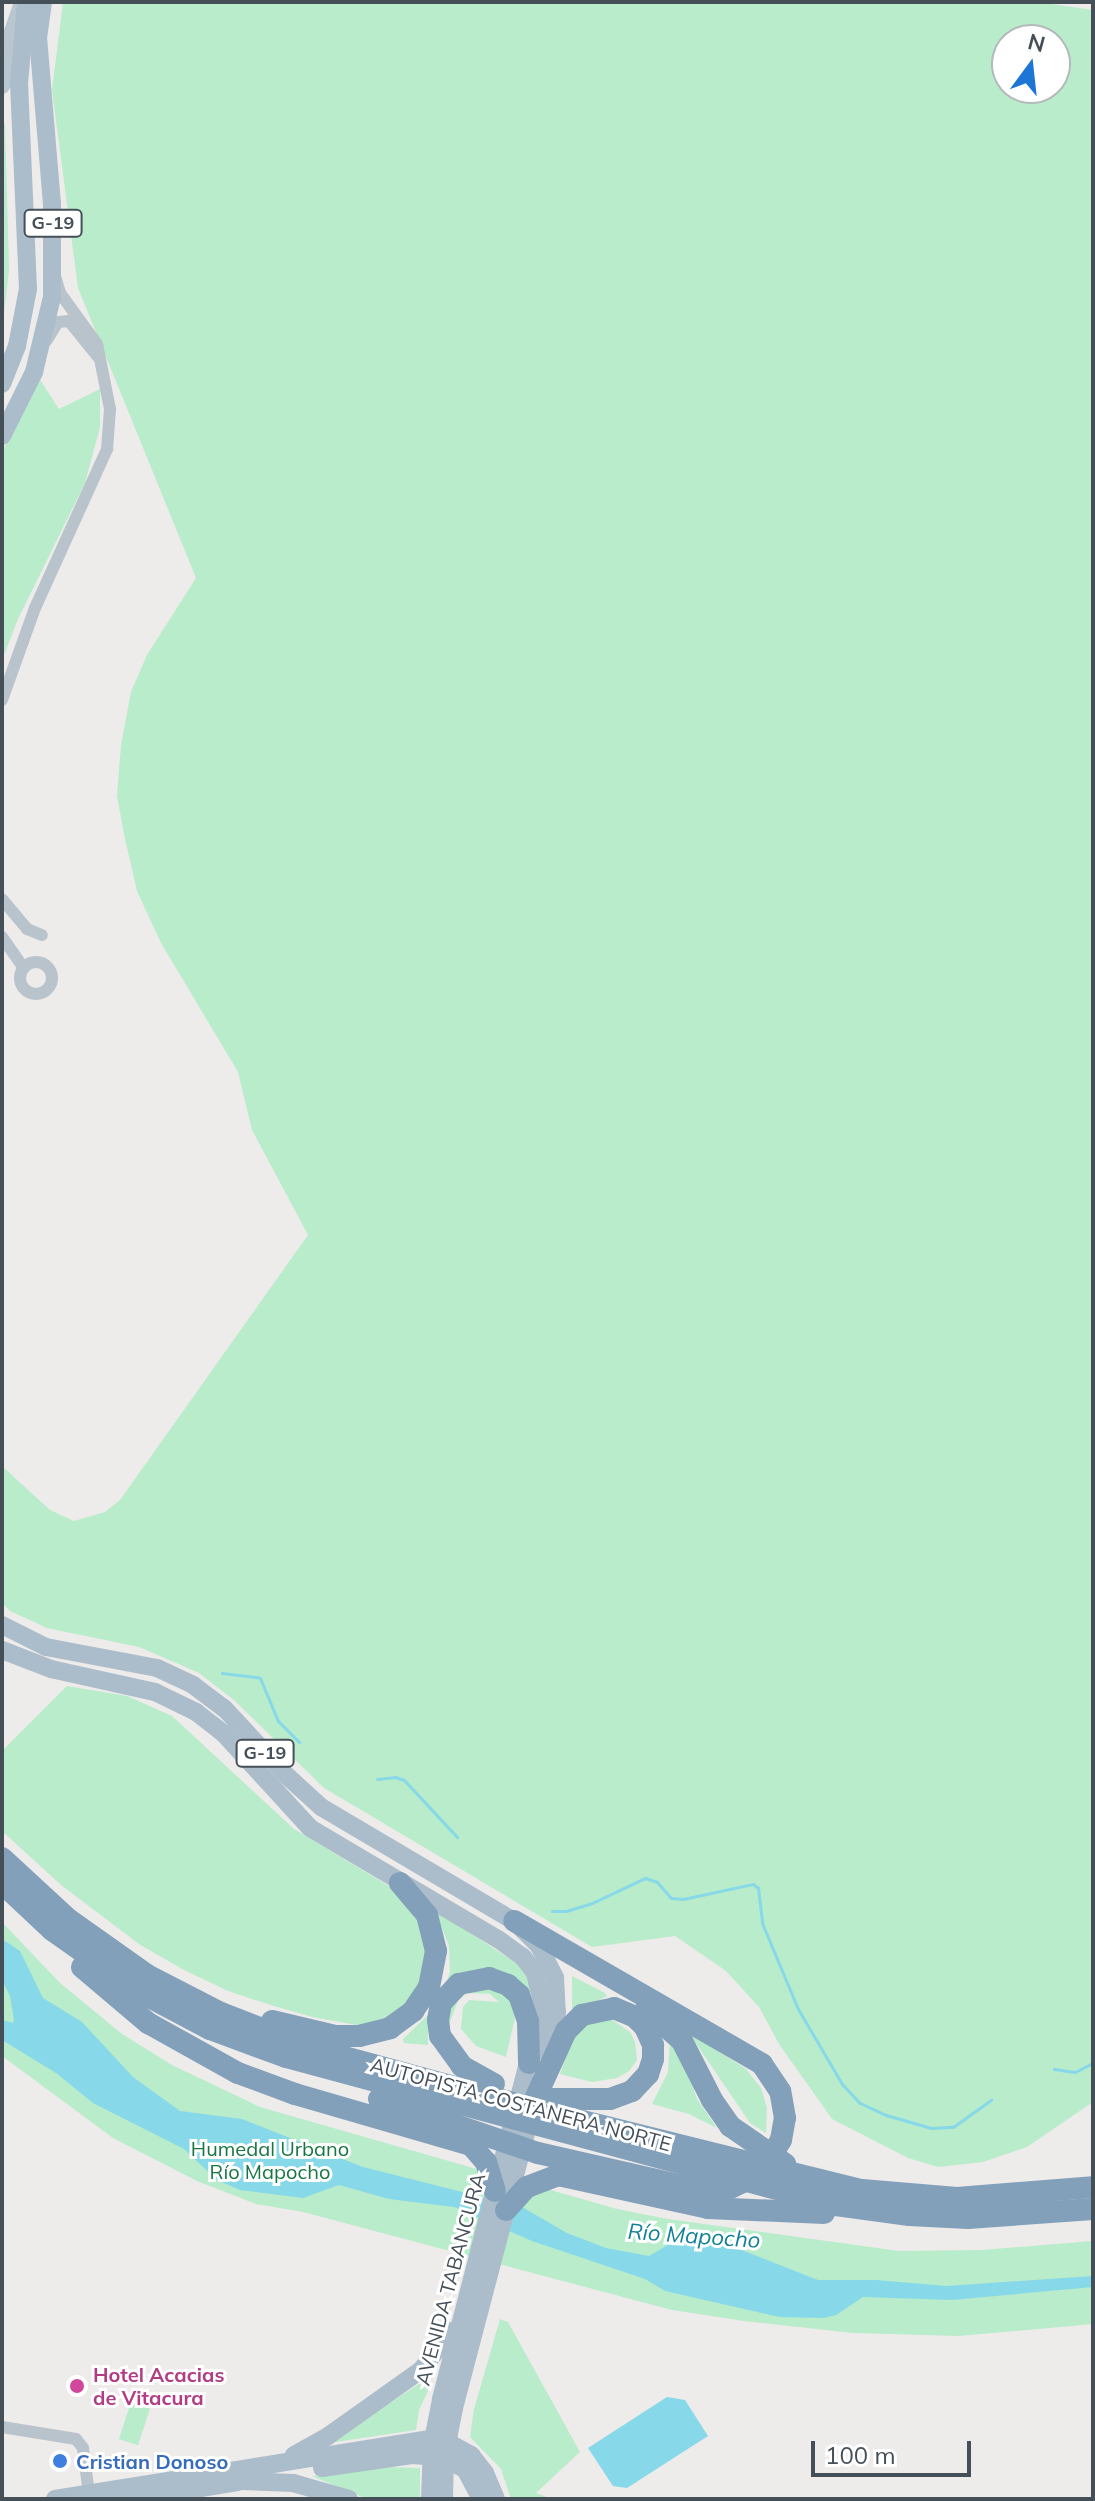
<!DOCTYPE html>
<html>
<head>
<meta charset="utf-8">
<style>
	body { margin:0 }
	#map { position:relative; width:1095px; height:2501px; overflow:hidden; background:#eeebeb; font-family:Mulish,sans-serif }
	div>[style] { position:absolute }
	.green>* { inset:0; background:#b9ecca; transform-origin:0 0 }
	.water>* { inset:0; background:#87d8e8 }
	.stream>* { height:3px; margin:-1.5px; padding:0 1.5px; transform-origin:1.5px; border-radius:1.5px; background:#87d8e8 }
	.street>* { height:12px; margin:-6px; padding:0 6px; transform-origin:6px; border-radius:6px; background:#b9c3cb }
	.street>.ring { margin:-6px; padding:0; box-sizing:content-box; background:none; border:12px solid #b9c3cb; border-radius:50% }
	.secondary>* { height:16px; margin:-8px; padding:0 8px; transform-origin:8px; border-radius:8px; background:#b9c5cf }
	.primary>* { height:18px; margin:-9px; padding:0 9px; transform-origin:9px; border-radius:9px; background:#abbcca }
	.highway>* { height:22px; margin:-11px; padding:0 11px; transform-origin:11px; border-radius:11px; background:#83a0ba }
	.dots>* { width:22px; height:22px; translate:-50% -50%; box-sizing:border-box; border:4px solid #fff; border-radius:50% }
	span { translate:-50% -50%; white-space:nowrap; text-align:center; line-height:1.15; -webkit-text-stroke:6px #fff; paint-order:stroke }
	.shield-label span { padding:2px 6px; background:#fff; border:2px solid; border-radius:6px; -webkit-text-stroke-width:0 }
	.shield-label { font-size:18px; color:#444f58; font-weight:700 }
	.street-label { font-size:20px; color:#444f58 }
	.park-label { font-size:20px; color:#187643 }
	.hotel-label { font-size:20px; color:#b23c85; font-weight:700 }
	.left { translate:0 -50%; text-align:left }
	.shop-label { font-size:20px; color:#366cbe; font-weight:700 }
	.water-label { font-size:22px; color:#108198; font-style:italic }
	.frame { position:absolute; inset:0; border:4px solid #444f58; pointer-events:none }
	.north { position:absolute; left:991px; top:24px; width:80px; height:80px; box-sizing:border-box; background:#fff; border:2px solid #b4b9bc; border-radius:50%; rotate:15deg; font-size:22px; font-weight:700; line-height:32px; text-align:center; color:#444f58 }
	.north::after { content:''; display:block; margin:auto; width:28px; height:36px; background:#1d76d6; clip-path:polygon(50% 0,100% 100%,50% 72%,0 100%) }
	.scale { position:absolute; left:811px; top:2441px; width:160px; height:36px; box-sizing:border-box; border:4px solid #444f58; border-top:0; padding-left:10px; font-size:24px; line-height:28px; white-space:nowrap; color:#444f58; -webkit-text-stroke:6px #fff; paint-order:stroke }
</style>
</head>
<body>
<div id="map">
	<div class="green">
		<i style="clip-path:polygon(evenodd,63px 2px,1038px 2px,1093px 10px,1093px 2102px,1027px 2147px,983px 2162px,938px 2167px,908px 2158px,832px 2119px,779px 2044px,759px 2007px,726px 1971px,675px 1936px,592px 1947px,324px 1788px,235px 1701px,199px 1673px,139px 1647px,47px 1628px,10px 1611px,2px 1603px,2px 1466px,50px 1510px,74px 1521px,105px 1512px,120px 1500px,308px 1235px,252px 1130px,238px 1072px,161px 943px,137px 891px,125px 839px,117px 796px,121px 745px,131px 692px,147px 655px,196px 578px,78px 288px,52px 90px,63px 2px,1007px 40px,1055px 40px,1055px 88px,1007px 88px,1007px 40px)"></i>
		<i style="clip-path:polygon(2px 123px,5px 124px,9px 270px,2px 331px)"></i>
		<i style="clip-path:polygon(39px 378px,59px 409px,100px 389px,100px 427px,85px 483px,18px 619px,2px 660px,2px 452px)"></i>
		<i style="clip-path:polygon(67px 1686px,127px 1696px,172px 1716px,294px 1829px,397px 1891px,409px 1902px,431px 1945px,418px 1995px,380px 2022px,362px 2026px,312px 2017px,274px 2006px,228px 1991px,182px 1969px,139px 1944px,61px 1885px,2px 1831px,2px 1751px)"></i>
		<i style="clip-path:polygon(435px 1910px,519px 1965px,529px 1981px,532px 2009px,525px 1992px,445px 1986px,450px 1972px,449px 1946px)"></i>
		<i style="clip-path:polygon(2px 1922px,60px 1983px,122px 2034px,172px 2065px,260px 2107px,617px 2209px,668px 2219px,899px 2251px,981px 2250px,1093px 2241px,1093px 2324px,959px 2336px,853px 2333px,744px 2321px,672px 2310px,303px 2212px,256px 2204px,197px 2181px,113px 2138px,2px 2056px)"></i>
		<i style="clip-path:polygon(572px 1976px,605px 1993px,607px 1996px,572px 2015px)"></i>
		<i style="clip-path:polygon(484px 1986px,510px 1998px,515px 2018px,506px 2057px,476px 2046px,461px 2029px,463px 2007px,469px 2000px,499px 2002px,490px 1994px,467px 1993px,458px 2001px,448px 2027px,447px 2010px,454px 1997px)"></i>
		<i style="clip-path:polygon(428px 2015px,428px 2045px,404px 2043px,403px 2039px)"></i>
		<i style="clip-path:polygon(605px 2015px,630px 2032px,635px 2042px,637px 2060px,629px 2071px,617px 2078px,592px 2082px,560px 2074px,574px 2032px)"></i>
		<i style="clip-path:polygon(689px 2033px,746px 2069px,761px 2088px,767px 2108px,766px 2133px,750px 2123px)"></i>
		<i style="clip-path:polygon(670px 2038px,689px 2075px,697px 2099px,717px 2128px,689px 2114px,652px 2104px,668px 2072px)"></i>
		<i style="clip-path:polygon(500px 2319px,508px 2322px,580px 2452px,536px 2493px,552px 2499px,511px 2499px,501px 2469px,470px 2437px,474px 2409px)"></i>
		<i style="clip-path:polygon(419px 2384px,426px 2385px,428px 2391px,419px 2410px,416px 2430px,329px 2443px)"></i>
		<i style="left:131px;top:2402px;width:20px;height:39px;rotate:18deg"></i>
		<i style="clip-path:polygon(384px 2467px,420px 2468px,420px 2499px,367px 2499px,312px 2476px)"></i>
	</div>
	<div class="water">
		<i style="clip-path:polygon(2px 1939px,20px 1951px,43px 1998px,82px 2022px,133px 2077px,180px 2111px,242px 2119px,363px 2167px,522px 2207px,567px 2233px,606px 2248px,649px 2256px,671px 2243px,726px 2244px,818px 2280px,876px 2280px,946px 2286px,1093px 2276px,1093px 2287px,952px 2300px,863px 2297px,836px 2315px,824px 2318px,779px 2317px,665px 2291px,645px 2279px,532px 2241px,454px 2207px,389px 2199px,339px 2185px,303px 2198px,240px 2190px,217px 2180px,184px 2149px,93px 2103px,56px 2073px,2px 2040px,2px 2020px,13px 2023px,14px 2020px,10px 1996px,2px 1980px)"></i>
		<i style="clip-path:polygon(667px 2397px,685px 2400px,708px 2436px,627px 2488px,613px 2486px,588px 2448px)"></i>
	</div>
	<div class="stream">
		<i style="left:222px;top:1673px;width:38px;rotate:7deg"></i>
		<i style="left:260px;top:1678px;width:47px;rotate:67.3deg"></i>
		<i style="left:278px;top:1721px;width:30px;rotate:45deg"></i>
		<i style="left:377px;top:1779px;width:18px;rotate:-6deg"></i>
		<i style="left:395px;top:1777px;width:9px;rotate:18deg"></i>
		<i style="left:404px;top:1780px;width:78px;rotate:47.1deg"></i>
		<i style="left:552px;top:1911px;width:14px"></i>
		<i style="left:566px;top:1911px;width:27px;rotate:-17deg"></i>
		<i style="left:592px;top:1903px;width:59px;rotate:-25.3deg"></i>
		<i style="left:645px;top:1878px;width:13px;rotate:18deg"></i>
		<i style="left:657px;top:1882px;width:21px;rotate:49deg"></i>
		<i style="left:671px;top:1898px;width:12px;rotate:5deg"></i>
		<i style="left:683px;top:1899px;width:72px;rotate:-12.1deg"></i>
		<i style="left:753px;top:1884px;width:6px;rotate:39deg"></i>
		<i style="left:758px;top:1888px;width:35px;rotate:83deg"></i>
		<i style="left:762px;top:1923px;width:93px;rotate:67.3deg"></i>
		<i style="left:798px;top:2009px;width:87px;rotate:59.6deg"></i>
		<i style="left:842px;top:2084px;width:26px;rotate:47deg"></i>
		<i style="left:860px;top:2103px;width:29px;rotate:25deg"></i>
		<i style="left:886px;top:2115px;width:47px;rotate:16.1deg"></i>
		<i style="left:931px;top:2128px;width:22px;rotate:-3deg"></i>
		<i style="left:953px;top:2127px;width:47px;rotate:-35.4deg"></i>
		<i style="left:1054px;top:2069px;width:21px;rotate:8deg"></i>
		<i style="left:1075px;top:2072px;width:20px;rotate:-27deg"></i>
	</div>
	<div class="street">
		<i style="left:47px;top:340px;width:21px;rotate:-59deg"></i>
		<i style="left:58px;top:322px;width:11px;rotate:-5deg"></i>
		<i style="left:69px;top:321px;width:46px;rotate:51.1deg"></i>
		<i style="left:2px;top:700px;width:98px;rotate:-70.3deg"></i>
		<i style="left:35px;top:608px;width:175px;rotate:-65.6deg"></i>
		<i style="left:107px;top:449px;width:40px;rotate:-85.7deg"></i>
		<i style="left:110px;top:409px;width:66px;rotate:-101.3deg"></i>
		<i style="left:97px;top:344px;width:63px;rotate:-126deg"></i>
		<i style="left:60px;top:293px;width:15px;rotate:-106deg"></i>
		<i style="left:2px;top:899px;width:39px;rotate:50deg"></i>
		<i style="left:27px;top:929px;width:16px;rotate:22deg"></i>
		<i style="left:2px;top:937px;width:38px;rotate:55deg"></i>
		<i class="ring" style="left:20px;top:962px;width:20px;height:20px"></i>
		<i style="left:2px;top:2427px;width:75px;rotate:9.2deg"></i>
		<i style="left:76px;top:2439px;width:11px;rotate:52deg"></i>
		<i style="left:83px;top:2448px;width:46px;rotate:82.6deg"></i>
	</div>
	<div class="secondary">
		<i style="left:2px;top:60px;width:60px;rotate:-70.7deg"></i>
		<i style="left:2px;top:86px;width:43px;rotate:-66.4deg"></i>
	</div>
	<div class="primary">
		<i style="left:2px;top:384px;width:41px;rotate:-68.5deg"></i>
		<i style="left:17px;top:346px;width:58px;rotate:-79.1deg"></i>
		<i style="left:28px;top:289px;width:205px;rotate:-92.5deg"></i>
		<i style="left:19px;top:84px;width:82px;rotate:-85.1deg"></i>
		<i style="left:2px;top:436px;width:72px;rotate:-63.4deg"></i>
		<i style="left:34px;top:372px;width:77px;rotate:-76.5deg"></i>
		<i style="left:52px;top:297px;width:93px;rotate:-90deg"></i>
		<i style="left:52px;top:204px;width:167px;rotate:-94.8deg"></i>
		<i style="left:38px;top:38px;width:36px;rotate:-82deg"></i>
		<i style="left:2px;top:1625px;width:49px;rotate:26.6deg"></i>
		<i style="left:46px;top:1647px;width:113px;rotate:10.7deg"></i>
		<i style="left:157px;top:1668px;width:40px;rotate:25deg"></i>
		<i style="left:193px;top:1685px;width:39px;rotate:37deg"></i>
		<i style="left:224px;top:1708px;width:91px;rotate:47.2deg"></i>
		<i style="left:286px;top:1775px;width:47px;rotate:42.4deg"></i>
		<i style="left:321px;top:1807px;width:224px;rotate:30.6deg"></i>
		<i style="left:514px;top:1921px;width:35px;rotate:45deg"></i>
		<i style="left:539px;top:1946px;width:36px;rotate:63deg"></i>
		<i style="left:555px;top:1978px;width:34px;rotate:87deg"></i>
		<i style="left:557px;top:2012px;width:43px;rotate:103.4deg"></i>
		<i style="left:2px;top:1650px;width:53px;rotate:21.2deg"></i>
		<i style="left:51px;top:1669px;width:107px;rotate:12.5deg"></i>
		<i style="left:155px;top:1692px;width:46px;rotate:26deg"></i>
		<i style="left:196px;top:1712px;width:36px;rotate:38deg"></i>
		<i style="left:224px;top:1734px;width:127px;rotate:47.5deg"></i>
		<i style="left:310px;top:1828px;width:218px;rotate:30.6deg"></i>
		<i style="left:498px;top:1939px;width:31px;rotate:36deg"></i>
		<i style="left:523px;top:1957px;width:20px;rotate:53deg"></i>
		<i style="left:535px;top:1973px;width:27px;rotate:77deg"></i>
		<i style="left:541px;top:1999px;width:21px;rotate:95deg"></i>
		<i style="left:539px;top:2020px;width:392px;rotate:104.5deg"></i>
		<i style="left:441px;top:2400px;width:46px;rotate:101.3deg"></i>
		<i style="left:432px;top:2445px;width:54px;rotate:92.1deg"></i>
		<i style="left:294px;top:2455px;width:39px;rotate:-29deg"></i>
		<i style="left:328px;top:2436px;width:114px;rotate:-35.4deg"></i>
		<i style="left:421px;top:2370px;width:50px;rotate:-51.5deg"></i>
		<i style="left:322px;top:2468px;width:91px;rotate:-8.2deg"></i>
		<i style="left:412px;top:2455px;width:28px;rotate:4deg"></i>
		<i style="left:440px;top:2457px;width:28px;rotate:26deg"></i>
		<i style="left:465px;top:2469px;width:34px;rotate:62deg"></i>
		<i style="left:241px;top:2481px;width:52px;rotate:2.2deg"></i>
		<i style="left:293px;top:2483px;width:58px;rotate:15.9deg"></i>
		<i style="left:55px;top:2499px;width:375px;rotate:-9.1deg"></i>
		<i style="left:425px;top:2440px;width:28px;rotate:10deg"></i>
		<i style="left:453px;top:2445px;width:21px;rotate:29deg"></i>
		<i style="left:471px;top:2455px;width:23px;rotate:52deg"></i>
		<i style="left:485px;top:2473px;width:28px;rotate:67deg"></i>
		<i style="left:134px;top:2499px;width:105px;rotate:-9.3deg"></i>
		<i style="left:444px;top:2499px;width:45px;rotate:-88.7deg"></i>
		<i style="left:445px;top:2454px;width:47px;rotate:-78.9deg"></i>
		<i style="left:454px;top:2408px;width:308px;rotate:-75.3deg"></i>
	</div>
	<div class="highway">
		<i style="left:2px;top:1858px;width:90px;rotate:42.7deg"></i>
		<i style="left:68px;top:1919px;width:97px;rotate:35.3deg"></i>
		<i style="left:147px;top:1975px;width:83px;rotate:27.2deg"></i>
		<i style="left:221px;top:2013px;width:93px;rotate:21.3deg"></i>
		<i style="left:308px;top:2047px;width:251px;rotate:15.3deg"></i>
		<i style="left:550px;top:2113px;width:321px;rotate:13.9deg"></i>
		<i style="left:862px;top:2190px;width:95px;rotate:4.8deg"></i>
		<i style="left:957px;top:2198px;width:136px;rotate:-4.6deg"></i>
		<i style="left:2px;top:1883px;width:69px;rotate:43.2deg"></i>
		<i style="left:52px;top:1930px;width:108px;rotate:35.2deg"></i>
		<i style="left:140px;top:1992px;width:79px;rotate:27.9deg"></i>
		<i style="left:210px;top:2029px;width:81px;rotate:20.2deg"></i>
		<i style="left:286px;top:2057px;width:570px;rotate:15.06deg"></i>
		<i style="left:836px;top:2205px;width:74px;rotate:7.8deg"></i>
		<i style="left:909px;top:2215px;width:59px;rotate:2.9deg"></i>
		<i style="left:968px;top:2218px;width:125px;rotate:-4.1deg"></i>
		<i style="left:82px;top:1967px;width:87px;rotate:40.3deg"></i>
		<i style="left:148px;top:2023px;width:103px;rotate:29.1deg"></i>
		<i style="left:238px;top:2073px;width:61px;rotate:20.2deg"></i>
		<i style="left:295px;top:2094px;width:183px;rotate:16.2deg"></i>
		<i style="left:471px;top:2145px;width:23px;rotate:49deg"></i>
		<i style="left:486px;top:2162px;width:30px;rotate:73deg"></i>
		<i style="left:646px;top:2009px;width:48px;rotate:41.6deg"></i>
		<i style="left:682px;top:2041px;width:66px;rotate:63deg"></i>
		<i style="left:712px;top:2100px;width:32px;rotate:55deg"></i>
		<i style="left:730px;top:2126px;width:67px;rotate:34.6deg"></i>
		<i style="left:272px;top:2021px;width:65px;rotate:13.4deg"></i>
		<i style="left:335px;top:2036px;width:24px"></i>
		<i style="left:359px;top:2036px;width:32px;rotate:-14deg"></i>
		<i style="left:390px;top:2028px;width:29px;rotate:-36deg"></i>
		<i style="left:413px;top:2011px;width:29px;rotate:-56deg"></i>
		<i style="left:429px;top:1987px;width:37px;rotate:-79deg"></i>
		<i style="left:436px;top:1951px;width:37px;rotate:-104deg"></i>
		<i style="left:427px;top:1915px;width:42px;rotate:-130.2deg"></i>
		<i style="left:494px;top:2084px;width:37px;rotate:-151deg"></i>
		<i style="left:462px;top:2066px;width:37px;rotate:-126deg"></i>
		<i style="left:440px;top:2036px;width:16px;rotate:-97deg"></i>
		<i style="left:438px;top:2020px;width:17px;rotate:-80deg"></i>
		<i style="left:441px;top:2003px;width:26px;rotate:-47deg"></i>
		<i style="left:459px;top:1984px;width:31px;rotate:-11deg"></i>
		<i style="left:489px;top:1978px;width:20px;rotate:20deg"></i>
		<i style="left:508px;top:1985px;width:15px;rotate:42deg"></i>
		<i style="left:519px;top:1995px;width:28px;rotate:71deg"></i>
		<i style="left:528px;top:2021px;width:42px;rotate:88.6deg"></i>
		<i style="left:379px;top:2099px;width:168px;rotate:18.8deg"></i>
		<i style="left:538px;top:2153px;width:163px;rotate:12.8deg"></i>
		<i style="left:697px;top:2189px;width:35px;rotate:-3deg"></i>
		<i style="left:732px;top:2187px;width:19px;rotate:-25deg"></i>
		<i style="left:749px;top:2179px;width:25px;rotate:-40deg"></i>
		<i style="left:768px;top:2163px;width:26px;rotate:-61deg"></i>
		<i style="left:781px;top:2140px;width:22px;rotate:-80deg"></i>
		<i style="left:785px;top:2118px;width:27px;rotate:-100deg"></i>
		<i style="left:780px;top:2091px;width:32px;rotate:-124deg"></i>
		<i style="left:762px;top:2064px;width:286px;rotate:-150deg"></i>
		<i style="left:535px;top:2099px;width:75px;rotate:-65.5deg"></i>
		<i style="left:566px;top:2031px;width:23px;rotate:-45deg"></i>
		<i style="left:582px;top:2015px;width:33px;rotate:-12deg"></i>
		<i style="left:614px;top:2008px;width:23px;rotate:23deg"></i>
		<i style="left:635px;top:2017px;width:14px;rotate:45deg"></i>
		<i style="left:645px;top:2027px;width:20px;rotate:66deg"></i>
		<i style="left:653px;top:2045px;width:14px;rotate:90deg"></i>
		<i style="left:653px;top:2059px;width:16px;rotate:108deg"></i>
		<i style="left:648px;top:2074px;width:23px;rotate:133deg"></i>
		<i style="left:632px;top:2091px;width:23px;rotate:160deg"></i>
		<i style="left:610px;top:2099px;width:62px;rotate:180deg"></i>
		<i style="left:506px;top:2210px;width:31px;rotate:-48deg"></i>
		<i style="left:527px;top:2187px;width:33px;rotate:-21deg"></i>
		<i style="left:558px;top:2175px;width:154px;rotate:12.4deg"></i>
		<i style="left:708px;top:2208px;width:116px;rotate:2.5deg"></i>
	</div>
	<div class="dots">
		<i style="left:77px;top:2386px;background:#d1479c"></i>
		<i style="left:60px;top:2461px;background:#3f7fe0"></i>
	</div>
	<div class="shield-label">
		<span style="left:53px;top:223px">G-19</span>
		<span style="left:265px;top:1753px">G-19</span>
	</div>
	<div class="street-label">
		<span style="left:521px;top:2104px;rotate:15deg">AUTOPISTA COSTANERA NORTE</span>
		<span style="left:450px;top:2279px;rotate:-75deg">AVENIDA TABANCURA</span>
	</div>
	<div class="park-label">
		<span style="left:270px;top:2160px">Humedal Urbano<br>Río Mapocho</span>
	</div>
	<div class="hotel-label">
		<span class="left" style="left:93px;top:2386px">Hotel Acacias<br>de Vitacura</span>
	</div>
	<div class="shop-label">
		<span class="left" style="left:76px;top:2461px">Cristian Donoso</span>
	</div>
	<div class="water-label">
		<span style="left:694px;top:2236px;rotate:4deg">Río Mapocho</span>
	</div>
	<div class="frame"></div>
	<div class="north">N</div>
	<div class="scale">100 m</div>
</div>
</body>
</html>
